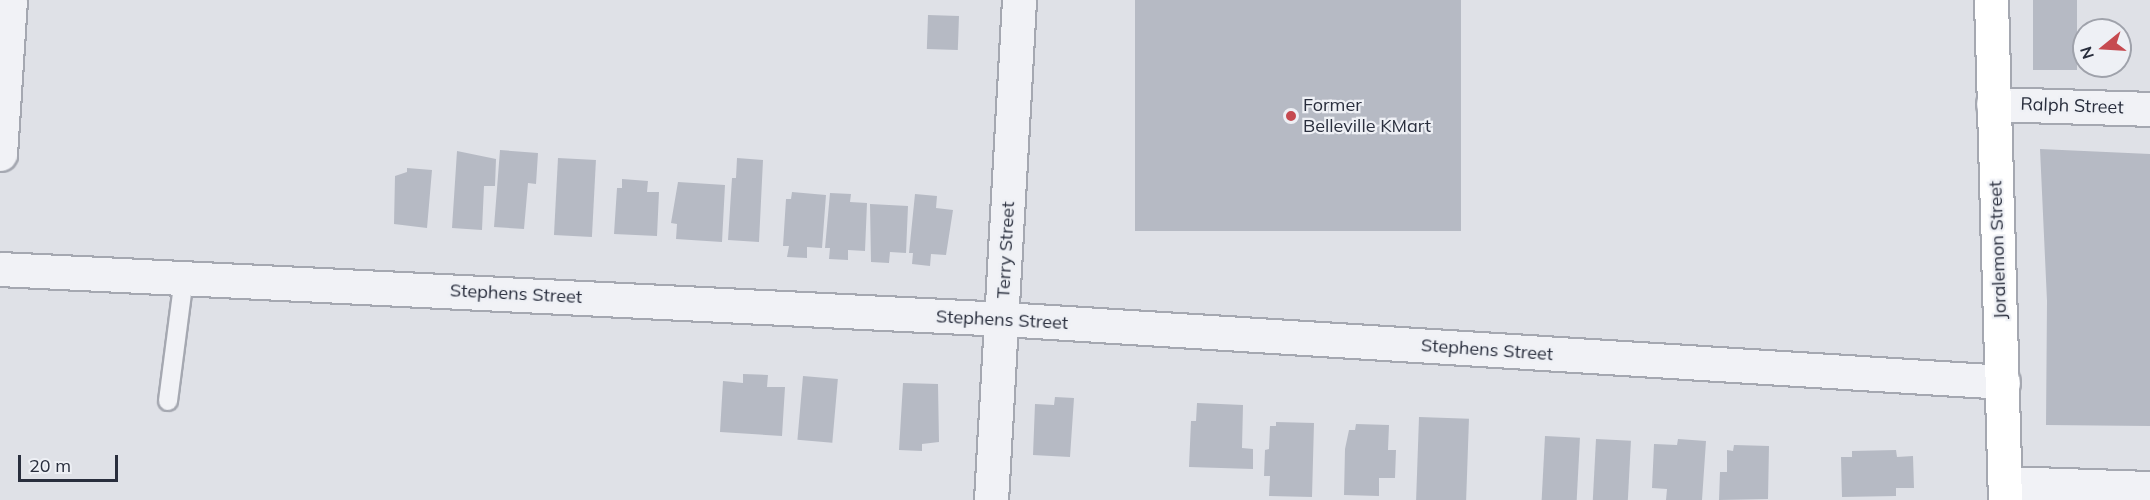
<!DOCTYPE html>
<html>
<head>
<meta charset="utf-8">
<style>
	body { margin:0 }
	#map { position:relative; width:2150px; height:500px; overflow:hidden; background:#dfe1e7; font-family:Mulish,sans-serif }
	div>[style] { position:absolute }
	.building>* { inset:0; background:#b6bac4; transform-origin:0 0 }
	.roads { filter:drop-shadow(2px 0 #a5a8b1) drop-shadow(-2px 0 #a5a8b1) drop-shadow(0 2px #a5a8b1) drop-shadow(0 -2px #a5a8b1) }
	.lane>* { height:18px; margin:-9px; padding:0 9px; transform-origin:9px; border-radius:9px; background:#f1f2f6 }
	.street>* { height:33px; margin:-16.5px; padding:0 16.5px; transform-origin:16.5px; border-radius:16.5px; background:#f1f2f6 }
	.secondary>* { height:33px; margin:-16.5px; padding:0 16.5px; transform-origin:16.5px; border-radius:16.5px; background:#fff }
	.dots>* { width:16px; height:16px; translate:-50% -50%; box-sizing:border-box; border:3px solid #eef0f5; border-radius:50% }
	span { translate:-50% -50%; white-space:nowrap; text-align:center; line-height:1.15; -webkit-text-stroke:4.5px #eef0f5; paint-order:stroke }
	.poi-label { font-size:18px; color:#292e3d }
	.left { translate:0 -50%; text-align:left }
	.street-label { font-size:18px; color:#292e3d }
	.north { position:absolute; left:2072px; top:18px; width:60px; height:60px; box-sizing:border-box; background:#eef0f5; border:2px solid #9fa2ab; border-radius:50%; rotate:252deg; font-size:16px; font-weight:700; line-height:24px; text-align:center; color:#292e3d }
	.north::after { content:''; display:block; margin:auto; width:21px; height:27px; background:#c64a50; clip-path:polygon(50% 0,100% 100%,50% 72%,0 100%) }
	.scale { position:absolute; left:18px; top:455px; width:100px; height:27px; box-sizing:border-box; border:3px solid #292e3d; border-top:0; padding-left:8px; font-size:18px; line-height:21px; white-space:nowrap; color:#292e3d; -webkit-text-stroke:4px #eef0f5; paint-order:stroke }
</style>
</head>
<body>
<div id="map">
	<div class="building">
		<i style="left:1135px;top:0;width:326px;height:231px"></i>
		<i style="left:2033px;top:0;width:44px;height:70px"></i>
		<i style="left:928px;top:15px;width:31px;height:34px;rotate:2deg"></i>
		<i style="clip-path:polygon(2040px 149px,2150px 154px,2150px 426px,2046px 425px,2047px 301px)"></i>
		<i style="clip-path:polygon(500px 150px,538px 153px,536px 184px,528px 183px,524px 229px,494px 227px)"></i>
		<i style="clip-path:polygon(457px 151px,496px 159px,495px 186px,484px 186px,482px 230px,452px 228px)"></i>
		<i style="left:558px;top:158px;width:38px;height:77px;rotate:3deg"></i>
		<i style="clip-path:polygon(737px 158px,763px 160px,759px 242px,728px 240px,732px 178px,736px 178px)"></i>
		<i style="clip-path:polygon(407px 168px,432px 170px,427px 228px,394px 224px,395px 176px,407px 172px)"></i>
		<i style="clip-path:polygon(622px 179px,648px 181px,647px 192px,659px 192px,657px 236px,614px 234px,617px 188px,622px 188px)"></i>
		<i style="clip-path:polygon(678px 182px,725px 185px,722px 242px,676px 239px,677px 224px,671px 223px)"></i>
		<i style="clip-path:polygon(792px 192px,826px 195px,822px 248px,807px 247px,807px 258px,787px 257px,789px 246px,783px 246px,786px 199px,791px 199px)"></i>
		<i style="clip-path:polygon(830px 193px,851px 194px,850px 202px,867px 203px,865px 251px,848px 250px,848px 260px,829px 259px,830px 248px,825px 248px)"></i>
		<i style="clip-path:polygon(915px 194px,937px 196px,936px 208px,953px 210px,946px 255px,931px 254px,930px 266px,912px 264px,913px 253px,909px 253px)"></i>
		<i style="clip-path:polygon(870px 204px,908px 206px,906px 253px,890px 252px,889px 263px,871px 262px)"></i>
		<i style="clip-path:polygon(743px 374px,768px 375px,767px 387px,785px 387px,782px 436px,720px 432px,723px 381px,743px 383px)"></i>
		<i style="left:803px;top:376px;width:35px;height:64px;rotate:5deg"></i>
		<i style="clip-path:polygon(903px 383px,938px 384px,939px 442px,922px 444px,922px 451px,899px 450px)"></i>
		<i style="clip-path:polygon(1055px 397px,1074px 398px,1070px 457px,1033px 455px,1035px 404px,1054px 405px)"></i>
		<i style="clip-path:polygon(1197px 403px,1243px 405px,1242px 448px,1253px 449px,1253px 469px,1189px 467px,1191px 421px,1196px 421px)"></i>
		<i style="left:1419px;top:417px;width:50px;height:83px;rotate:2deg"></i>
		<i style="clip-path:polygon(1276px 422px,1314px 423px,1312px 497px,1269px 496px,1270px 476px,1264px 476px,1265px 450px,1269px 449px,1270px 426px,1276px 426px)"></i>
		<i style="clip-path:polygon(1356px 424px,1389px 425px,1388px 450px,1396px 450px,1395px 478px,1379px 478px,1379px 496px,1344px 495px,1345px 449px,1349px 430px,1355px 430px)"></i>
		<i style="left:1545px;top:436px;width:35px;height:64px;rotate:3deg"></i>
		<i style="left:1596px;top:439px;width:35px;height:61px;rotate:3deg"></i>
		<i style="clip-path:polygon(1678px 439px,1706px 441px,1702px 500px,1666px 500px,1667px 489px,1652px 488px,1654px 444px,1677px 445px)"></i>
		<i style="clip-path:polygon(1734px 445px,1769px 446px,1768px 499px,1719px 500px,1720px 472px,1727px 472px,1727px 450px,1733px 451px)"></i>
		<i style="clip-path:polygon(1896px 450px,1897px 457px,1913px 456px,1914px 488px,1896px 488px,1896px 496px,1842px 497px,1841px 457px,1852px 457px,1852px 451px)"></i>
	</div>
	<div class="roads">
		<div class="lane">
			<i style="left:168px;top:401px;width:125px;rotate:-82.6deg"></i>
		</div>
		<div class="street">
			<i style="left:1993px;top:104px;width:157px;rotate:1.8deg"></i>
			<i style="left:0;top:154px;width:154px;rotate:-86.3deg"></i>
			<i style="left:0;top:269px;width:1004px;rotate:2.85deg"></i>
			<i style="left:1003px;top:319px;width:1002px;rotate:3.6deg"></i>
			<i style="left:2005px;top:483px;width:145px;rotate:2deg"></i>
			<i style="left:991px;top:500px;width:501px;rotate:-86.79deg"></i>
		</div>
		<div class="secondary">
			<i style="left:1991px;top:0;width:500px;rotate:88.4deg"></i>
		</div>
	</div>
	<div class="dots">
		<i style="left:1291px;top:116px;background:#c64a50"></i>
	</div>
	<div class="poi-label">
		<span class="left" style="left:1303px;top:116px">Former<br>Belleville KMart</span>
	</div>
	<div class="street-label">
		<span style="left:2072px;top:106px;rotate:2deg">Ralph Street</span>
		<span style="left:1006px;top:250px;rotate:-87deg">Terry Street</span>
		<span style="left:1998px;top:250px;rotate:-92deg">Joralemon Street</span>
		<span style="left:516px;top:294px;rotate:3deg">Stephens Street</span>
		<span style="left:1002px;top:320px;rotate:3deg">Stephens Street</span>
		<span style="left:1487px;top:350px;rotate:4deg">Stephens Street</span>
	</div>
	<div class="north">N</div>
	<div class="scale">20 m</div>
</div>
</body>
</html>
